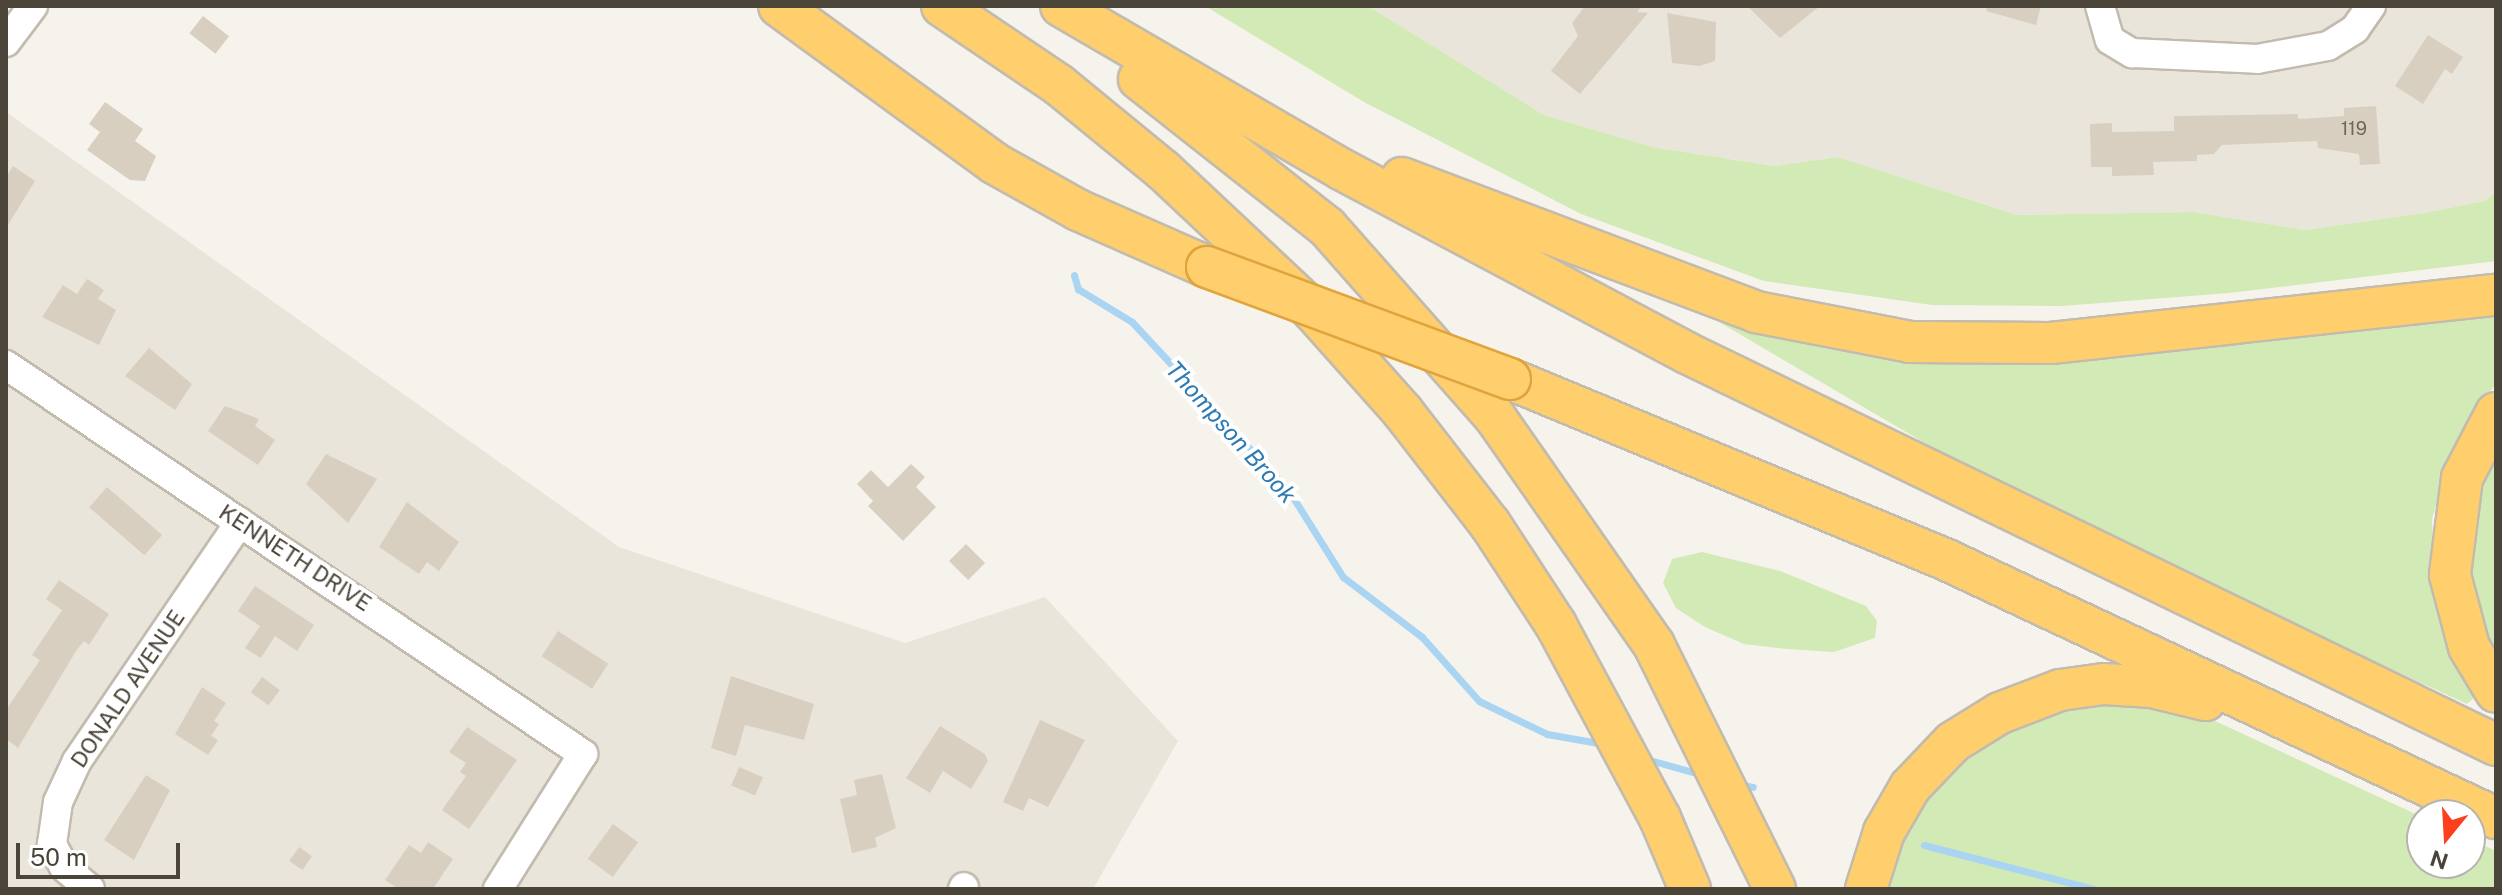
<!DOCTYPE html>
<html>
<head>
<meta charset="utf-8">
<style>
	body { margin:0 }
	#map { position:relative; width:2502px; height:895px; overflow:hidden; background:#f6f3ec; font-family:"Public Sans",sans-serif }
	div>[style] { position:absolute }
	.residential>* { inset:0; background:#eae5da }
	.green>* { inset:0; background:#d2eab5 }
	.stream>* { height:7px; margin:-3.5px; padding:0 3.5px; transform-origin:3.5px; border-radius:3.5px; background:#a9d4f2 }
	.building>* { inset:0; background:#d8cfc1; transform-origin:0 0 }
	.roads { filter:drop-shadow(2px 0 #c2bbae) drop-shadow(-2px 0 #c2bbae) drop-shadow(0 2px #c2bbae) drop-shadow(0 -2px #c2bbae) }
	.minor>* { height:28px; margin:-14px; padding:0 14px; transform-origin:14px; border-radius:14px; background:#fff }
	.highway>* { height:40px; margin:-20px; padding:0 20px; transform-origin:20px; border-radius:20px; background:#ffcf6e }
	.bridges { filter:drop-shadow(2px 0 #e0a43c) drop-shadow(-2px 0 #e0a43c) drop-shadow(0 2px #e0a43c) drop-shadow(0 -2px #e0a43c) }
	.highway-bridge>* { height:40px; margin:-20px; padding:0 20px; transform-origin:20px; border-radius:20px; background:#ffcf6e }
	span { translate:-50% -50%; white-space:nowrap; text-align:center; line-height:1.15; -webkit-text-stroke:8px #fff; paint-order:stroke }
	.number-label { font-size:18px; color:#6e675b }
	.number-label span { -webkit-text-stroke-width:0 }
	.street-label { font-size:22px; color:#4b4439 }
	.water-label { font-size:24px; color:#2e7ab2; font-style:italic }
	.frame { position:absolute; inset:0; border:8px solid #4b4439; pointer-events:none }
	.north { position:absolute; left:2406px; top:799px; width:80px; height:80px; box-sizing:border-box; background:#fff; border:2px solid #b7b4b0; border-radius:50%; rotate:198deg; font-size:22px; font-weight:700; line-height:32px; text-align:center; color:#4b4439 }
	.north::after { content:''; display:block; margin:auto; width:28px; height:36px; background:#fc3f1d; clip-path:polygon(50% 0,100% 100%,50% 72%,0 100%) }
	.scale { position:absolute; left:16px; top:843px; width:164px; height:36px; box-sizing:border-box; border:4px solid #4b4439; border-top:0; padding-left:10px; font-size:24px; line-height:28px; white-space:nowrap; color:#4b4439; -webkit-text-stroke:6px #fff; paint-order:stroke }
</style>
</head>
<body>
<div id="map">
	<div class="residential">
		<i style="clip-path:polygon(1368px 6px,2496px 6px,2496px 192px,2484px 201px,2424px 213px,2305px 230px,2194px 212px,2017px 215px,1838px 157px,1774px 166px,1652px 147px,1544px 115px)"></i>
		<i style="clip-path:polygon(6px 112px,619px 547px,905px 643px,1045px 597px,1178px 741px,1093px 889px,6px 889px)"></i>
	</div>
	<div class="green">
		<i style="clip-path:polygon(1205px 6px,1368px 6px,1544px 115px,1652px 147px,1774px 166px,1838px 157px,2017px 215px,2194px 212px,2305px 230px,2424px 213px,2484px 201px,2496px 192px,2496px 261px,2229px 293px,2062px 306px,1932px 305px,1764px 281px,1581px 214px,1364px 102px)"></i>
		<i style="clip-path:polygon(2496px 316px,2496px 383px,2454px 445px,2432px 519px,2436px 608px,2476px 696px,2467px 704px,2008px 492px,1719px 322px,1828px 349px,1970px 363px,2066px 361px)"></i>
		<i style="clip-path:polygon(2496px 431px,2496px 668px,2463px 569px)"></i>
		<i style="clip-path:polygon(1702px 552px,1780px 571px,1866px 606px,1877px 621px,1875px 638px,1834px 652px,1787px 649px,1744px 644px,1705px 627px,1676px 608px,1663px 583px,1672px 559px)"></i>
		<i style="clip-path:polygon(2108px 697px,2200px 714px,2422px 817px,2422px 863px,2470px 863px,2470px 839px,2496px 851px,2496px 889px,1880px 889px,1892px 851px,1944px 770px,2020px 721px)"></i>
	</div>
	<div class="stream">
		<i style="left:1074px;top:275px;width:15px;rotate:74deg"></i>
		<i style="left:1078px;top:289px;width:63px;rotate:31.4deg"></i>
		<i style="left:1132px;top:322px;width:231px;rotate:47.1deg"></i>
		<i style="left:1289px;top:491px;width:102px;rotate:57.9deg"></i>
		<i style="left:1343px;top:577px;width:99px;rotate:37.2deg"></i>
		<i style="left:1422px;top:637px;width:86px;rotate:48.3deg"></i>
		<i style="left:1479px;top:701px;width:76px;rotate:25.9deg"></i>
		<i style="left:1547px;top:734px;width:58px;rotate:10deg"></i>
		<i style="left:1646px;top:759px;width:59px;rotate:15.7deg"></i>
		<i style="left:1738px;top:784px;width:15px;rotate:11deg"></i>
		<i style="left:1924px;top:845px;width:176px;rotate:14.5deg"></i>
	</div>
	<div class="building">
		<i style="clip-path:polygon(1585px 6px,1642px 6px,1637px 12px,1648px 13px,1580px 94px,1551px 71px,1578px 36px,1572px 23px)"></i>
		<i style="clip-path:polygon(1747px 6px,1820px 6px,1780px 38px)"></i>
		<i style="clip-path:polygon(1987px 6px,2041px 6px,2036px 25px,1986px 11px)"></i>
		<i style="clip-path:polygon(1667px 13px,1716px 22px,1715px 61px,1699px 66px,1672px 63px)"></i>
		<i style="left:203px;top:16px;width:33px;height:22px;rotate:38deg"></i>
		<i style="clip-path:polygon(2428px 35px,2463px 57px,2452px 74px,2445px 69px,2423px 104px,2395px 86px)"></i>
		<i style="clip-path:polygon(105px 102px,143px 129px,135px 141px,156px 156px,145px 181px,130px 180px,87px 150px,100px 132px,89px 124px)"></i>
		<i style="clip-path:polygon(2376px 106px,2380px 164px,2360px 165px,2359px 154px,2318px 148px,2317px 141px,2222px 145px,2214px 154px,2197px 155px,2197px 161px,2153px 162px,2154px 175px,2112px 176px,2112px 167px,2091px 167px,2090px 124px,2112px 123px,2112px 132px,2174px 131px,2174px 116px,2298px 114px,2298px 119px,2344px 116px,2344px 108px)"></i>
		<i style="clip-path:polygon(13px 166px,35px 181px,6px 228px,6px 177px)"></i>
		<i style="clip-path:polygon(87px 279px,104px 290px,98px 299px,116px 310px,99px 345px,42px 317px,63px 285px,77px 294px)"></i>
		<i style="clip-path:polygon(149px 348px,192px 384px,175px 410px,125px 376px)"></i>
		<i style="clip-path:polygon(225px 406px,259px 419px,255px 426px,275px 440px,258px 465px,208px 431px)"></i>
		<i style="clip-path:polygon(326px 454px,377px 479px,348px 523px,306px 484px)"></i>
		<i style="clip-path:polygon(911px 464px,925px 477px,916px 487px,936px 507px,903px 541px,868px 506px,873px 501px,857px 484px,871px 470px,888px 487px)"></i>
		<i style="left:107px;top:487px;width:73px;height:27px;rotate:41deg"></i>
		<i style="clip-path:polygon(407px 502px,459px 542px,439px 571px,427px 562px,419px 574px,379px 547px)"></i>
		<i style="left:966px;top:544px;width:27px;height:24px;rotate:45deg"></i>
		<i style="clip-path:polygon(59px 580px,109px 614px,89px 645px,84px 641px,76px 651px,18px 748px,6px 739px,6px 710px,40px 660px,32px 655px,62px 610px,46px 599px)"></i>
		<i style="clip-path:polygon(255px 586px,314px 625px,297px 651px,275px 636px,261px 658px,245px 648px,260px 626px,238px 611px)"></i>
		<i style="left:558px;top:631px;width:60px;height:30px;rotate:33deg"></i>
		<i style="clip-path:polygon(731px 676px,814px 704px,804px 740px,745px 725px,736px 756px,711px 748px)"></i>
		<i style="left:262px;top:677px;width:22px;height:19px;rotate:36deg"></i>
		<i style="clip-path:polygon(202px 687px,226px 703px,214px 721px,219px 724px,211px 736px,218px 740px,208px 755px,175px 734px)"></i>
		<i style="clip-path:polygon(1040px 720px,1085px 740px,1048px 807px,1029px 798px,1023px 811px,1003px 802px)"></i>
		<i style="clip-path:polygon(940px 726px,985px 754px,988px 761px,971px 789px,943px 771px,930px 793px,906px 778px)"></i>
		<i style="clip-path:polygon(467px 727px,517px 760px,469px 829px,442px 810px,466px 776px,460px 772px,466px 763px,449px 752px)"></i>
		<i style="left:739px;top:767px;width:26px;height:20px;rotate:23deg"></i>
		<i style="clip-path:polygon(882px 774px,896px 828px,875px 838px,877px 847px,852px 853px,840px 799px,857px 795px,854px 780px)"></i>
		<i style="clip-path:polygon(146px 775px,170px 790px,134px 860px,104px 840px)"></i>
		<i style="left:613px;top:824px;width:31px;height:43px;rotate:36deg"></i>
		<i style="clip-path:polygon(428px 842px,453px 859px,433px 889px,399px 889px,385px 880px,409px 845px,421px 853px)"></i>
		<i style="left:299px;top:847px;width:16px;height:17px;rotate:35deg"></i>
	</div>
	<div class="roads">
		<div class="minor">
			<i style="left:2100px;top:6px;width:35px;rotate:74deg"></i>
			<i style="left:2110px;top:40px;width:26px;rotate:31deg"></i>
			<i style="left:2132px;top:53px;width:125px;rotate:2.7deg"></i>
			<i style="left:2257px;top:59px;width:72px;rotate:-10.4deg"></i>
			<i style="left:2328px;top:46px;width:32px;rotate:-32deg"></i>
			<i style="left:2355px;top:29px;width:28px;rotate:-55deg"></i>
			<i style="left:6px;top:42px;width:45px;rotate:-53.1deg"></i>
			<i style="left:6px;top:365px;width:696px;rotate:33.99deg"></i>
			<i style="left:583px;top:754px;width:160px;rotate:122.2deg"></i>
			<i style="left:90px;top:889px;width:34px;rotate:-140deg"></i>
			<i style="left:64px;top:867px;width:26px;rotate:-118deg"></i>
			<i style="left:52px;top:844px;width:42px;rotate:-81.9deg"></i>
			<i style="left:58px;top:802px;width:45px;rotate:-65.1deg"></i>
			<i style="left:77px;top:761px;width:289px;rotate:-55.7deg"></i>
			<i style="left:963px;top:889px;width:2px;rotate:-63deg"></i>
		</div>
		<div class="highway">
			<i style="left:779px;top:6px;width:266px;rotate:36.1deg"></i>
			<i style="left:994px;top:163px;width:96px;rotate:29.2deg"></i>
			<i style="left:1078px;top:210px;width:141px;rotate:23.8deg"></i>
			<i style="left:942px;top:6px;width:141px;rotate:34deg"></i>
			<i style="left:1059px;top:85px;width:134px;rotate:39.3deg"></i>
			<i style="left:1163px;top:170px;width:207px;rotate:43.2deg"></i>
			<i style="left:1314px;top:312px;width:134px;rotate:48.3deg"></i>
			<i style="left:1403px;top:412px;width:142px;rotate:52.2deg"></i>
			<i style="left:1490px;top:524px;width:121px;rotate:56.8deg"></i>
			<i style="left:1556px;top:625px;width:219px;rotate:61.7deg"></i>
			<i style="left:1660px;top:818px;width:77px;rotate:67.1deg"></i>
			<i style="left:1061px;top:6px;width:324px;rotate:30.2deg"></i>
			<i style="left:1341px;top:169px;width:392px;rotate:28deg"></i>
			<i style="left:1687px;top:353px;width:899px;rotate:25.85deg"></i>
			<i style="left:1139px;top:79px;width:239px;rotate:38.2deg"></i>
			<i style="left:1327px;top:227px;width:254px;rotate:48.5deg"></i>
			<i style="left:1495px;top:417px;width:278px;rotate:55.1deg"></i>
			<i style="left:1654px;top:645px;width:272px;rotate:63.6deg"></i>
			<i style="left:1402px;top:178px;width:379px;rotate:20.7deg"></i>
			<i style="left:1756px;top:312px;width:157px;rotate:11deg"></i>
			<i style="left:1910px;top:342px;width:141px;rotate:0.4deg"></i>
			<i style="left:2051px;top:343px;width:448px;rotate:-6.2deg"></i>
			<i style="left:1510px;top:379px;width:475px;rotate:22.5deg"></i>
			<i style="left:1949px;top:561px;width:604px;rotate:25.17deg"></i>
			<i style="left:2496px;top:413px;width:73px;rotate:117.6deg"></i>
			<i style="left:2462px;top:478px;width:98px;rotate:97.1deg"></i>
			<i style="left:2450px;top:575px;width:74px;rotate:75.2deg"></i>
			<i style="left:2469px;top:647px;width:52px;rotate:59deg"></i>
			<i style="left:1866px;top:889px;width:60px;rotate:-72.5deg"></i>
			<i style="left:1884px;top:832px;width:52px;rotate:-60deg"></i>
			<i style="left:1910px;top:787px;width:62px;rotate:-46.3deg"></i>
			<i style="left:1953px;top:742px;width:55px;rotate:-31.7deg"></i>
			<i style="left:2000px;top:713px;width:64px;rotate:-21deg"></i>
			<i style="left:2060px;top:690px;width:44px;rotate:-7.8deg"></i>
			<i style="left:2104px;top:684px;width:48px;rotate:3.6deg"></i>
			<i style="left:2152px;top:687px;width:55px;rotate:13.8deg"></i>
		</div>
	</div>
	<div class="bridges">
		<div class="highway-bridge">
			<i style="left:1207px;top:267px;width:323px;rotate:20.3deg"></i>
		</div>
	</div>
	<div class="number-label">
		<span style="left:2354px;top:129px">119</span>
	</div>
	<div class="street-label">
		<span style="left:295px;top:558px;rotate:33deg">KENNETH DRIVE</span>
		<span style="left:128px;top:689px;rotate:-56deg">DONALD AVENUE</span>
	</div>
	<div class="water-label">
		<span style="left:1231px;top:432px;rotate:48deg">Thompson Brook</span>
	</div>
	<div class="frame"></div>
	<div class="north">N</div>
	<div class="scale">50 m</div>
</div>
</body>
</html>
